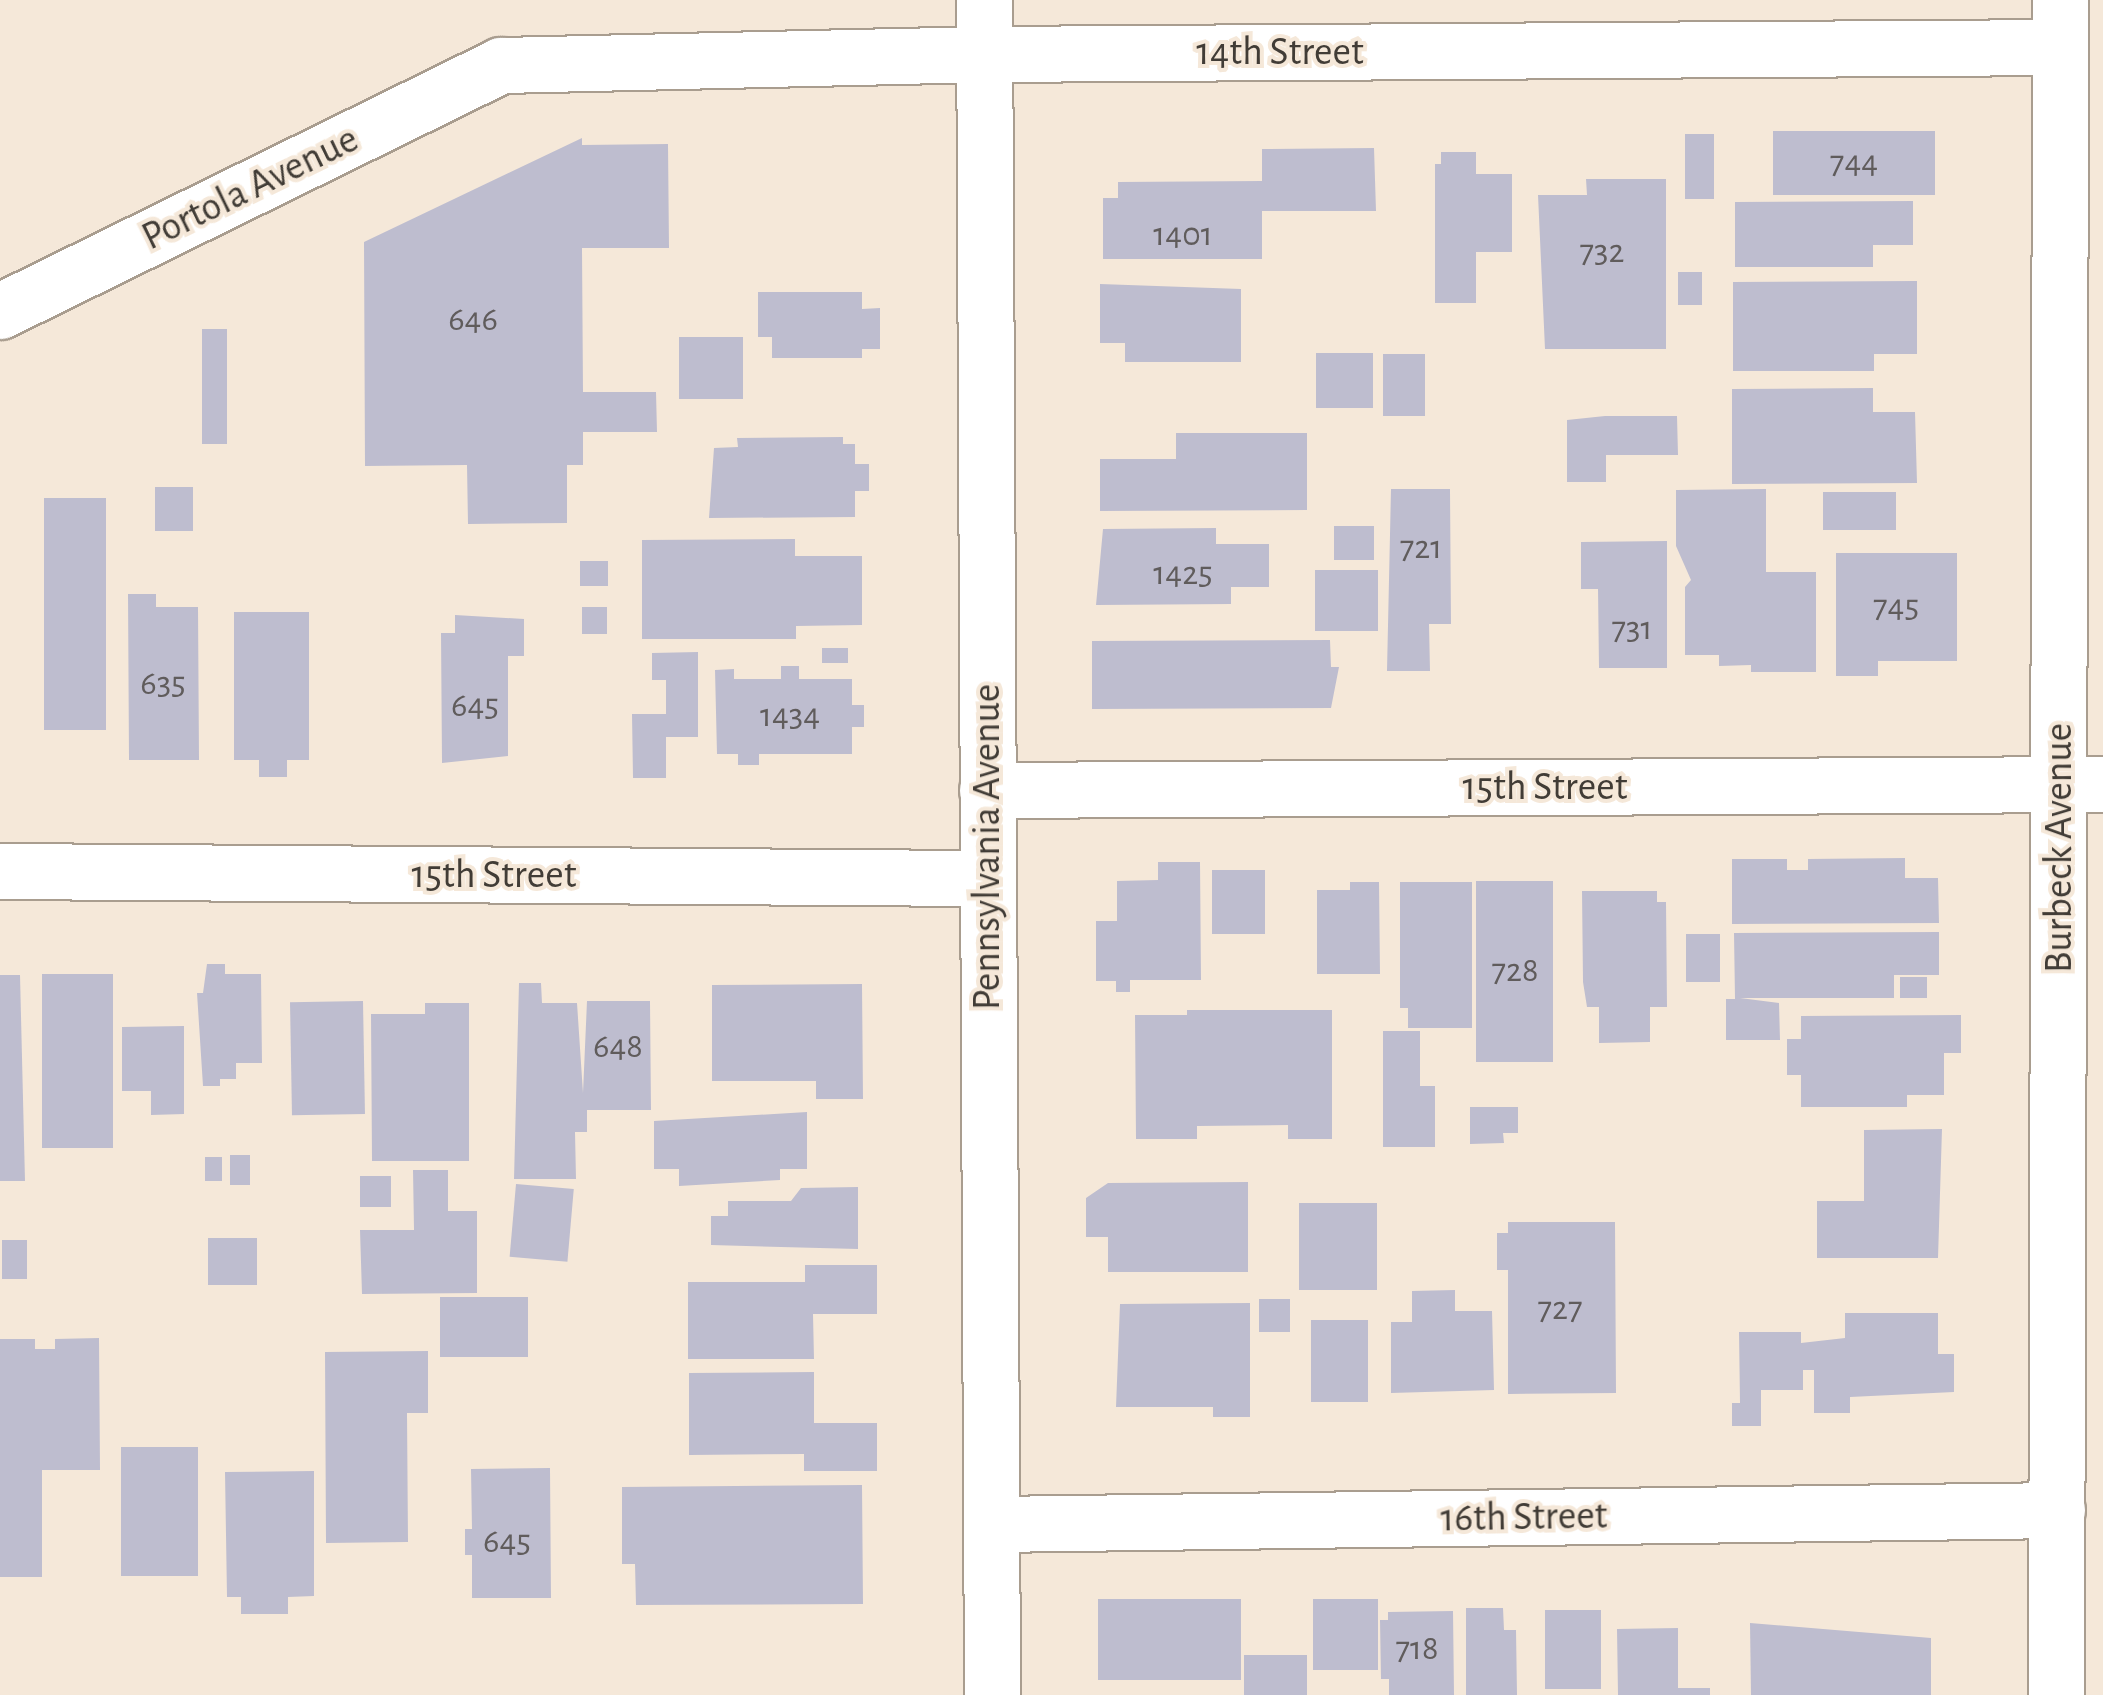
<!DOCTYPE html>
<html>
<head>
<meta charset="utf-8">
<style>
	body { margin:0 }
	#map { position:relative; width:2103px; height:1695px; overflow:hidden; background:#f5e8d9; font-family:"Alegreya Sans",sans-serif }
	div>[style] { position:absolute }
	.building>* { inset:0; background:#bebdcf; transform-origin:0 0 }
	.roads { filter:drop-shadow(2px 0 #a99d8f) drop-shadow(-2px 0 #a99d8f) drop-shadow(0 2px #a99d8f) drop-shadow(0 -2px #a99d8f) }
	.minor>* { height:55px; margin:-27.5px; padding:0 27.5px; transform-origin:27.5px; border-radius:27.5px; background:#fff }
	span { translate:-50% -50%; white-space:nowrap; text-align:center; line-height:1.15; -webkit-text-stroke:8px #f5e8d9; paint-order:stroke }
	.number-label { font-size:35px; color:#605c5c }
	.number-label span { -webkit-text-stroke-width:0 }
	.street-label { font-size:40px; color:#413c36 }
</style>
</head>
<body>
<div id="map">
	<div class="building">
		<i style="left:1935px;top:131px;width:64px;height:162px;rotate:90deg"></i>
		<i style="left:1685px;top:134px;width:29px;height:65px"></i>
		<i style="clip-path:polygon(582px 138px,582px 145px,668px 144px,669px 248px,582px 248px,583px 392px,656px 392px,657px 432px,583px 432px,583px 465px,567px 465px,567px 523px,468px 524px,467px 465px,365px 466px,364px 242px)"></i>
		<i style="clip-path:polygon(1374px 148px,1376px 211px,1262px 211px,1262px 259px,1103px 259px,1103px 198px,1118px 198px,1118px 182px,1262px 181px,1262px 149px)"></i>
		<i style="clip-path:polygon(1441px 152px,1476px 152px,1476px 174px,1512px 174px,1512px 252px,1476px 252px,1476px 303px,1435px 303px,1435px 164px,1441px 164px)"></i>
		<i style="clip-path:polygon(1586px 179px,1666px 179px,1666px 349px,1545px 349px,1538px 195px,1587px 195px)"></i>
		<i style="clip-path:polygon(1913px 201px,1913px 245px,1873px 245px,1873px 267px,1735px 267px,1735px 202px)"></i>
		<i style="left:1678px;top:272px;width:24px;height:33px"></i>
		<i style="clip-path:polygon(1917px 281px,1917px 354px,1874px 354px,1874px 371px,1733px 371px,1733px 282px)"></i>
		<i style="clip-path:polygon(1100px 284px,1241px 289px,1241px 362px,1125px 362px,1125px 343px,1100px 343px)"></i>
		<i style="clip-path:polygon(758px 292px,862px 292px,862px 309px,880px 308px,880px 349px,862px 349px,862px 358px,772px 358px,772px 337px,758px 337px)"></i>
		<i style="left:202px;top:329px;width:25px;height:115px"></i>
		<i style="left:679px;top:337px;width:64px;height:62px"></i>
		<i style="left:1373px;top:353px;width:55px;height:57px;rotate:90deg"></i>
		<i style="left:1383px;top:354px;width:42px;height:62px"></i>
		<i style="clip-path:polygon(1873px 388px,1873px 412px,1915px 412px,1917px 483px,1732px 484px,1732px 389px)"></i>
		<i style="clip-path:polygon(1605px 416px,1677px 416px,1678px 455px,1606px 455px,1606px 482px,1567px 482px,1567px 420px)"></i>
		<i style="clip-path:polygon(1176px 433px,1307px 433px,1307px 510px,1100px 511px,1100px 459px,1176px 459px)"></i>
		<i style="clip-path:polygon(843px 437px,843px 444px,855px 444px,855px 464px,869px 464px,869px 491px,855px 491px,855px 517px,709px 518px,714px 448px,738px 447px,737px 438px)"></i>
		<i style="left:155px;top:487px;width:38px;height:44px"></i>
		<i style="clip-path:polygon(1391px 489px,1450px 489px,1451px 624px,1429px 624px,1430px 671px,1387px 671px)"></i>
		<i style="clip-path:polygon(1766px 489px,1766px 572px,1816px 572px,1816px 672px,1751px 672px,1751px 665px,1719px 666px,1719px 655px,1685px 655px,1685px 587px,1691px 580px,1676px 546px,1676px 490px)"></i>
		<i style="left:1823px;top:492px;width:73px;height:38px"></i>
		<i style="left:44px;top:498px;width:62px;height:232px"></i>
		<i style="left:1334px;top:526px;width:40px;height:34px"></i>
		<i style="clip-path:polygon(1216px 528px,1216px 544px,1269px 544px,1269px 587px,1231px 587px,1231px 604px,1096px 605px,1103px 529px)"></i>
		<i style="clip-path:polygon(795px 539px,795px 556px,862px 556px,862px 625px,796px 626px,796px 639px,642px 639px,642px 540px)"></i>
		<i style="clip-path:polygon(1667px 541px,1667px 668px,1599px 668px,1598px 589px,1581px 589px,1581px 542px)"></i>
		<i style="clip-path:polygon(1836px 553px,1957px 553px,1957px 661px,1878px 661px,1878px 676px,1836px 676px)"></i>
		<i style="left:580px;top:561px;width:28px;height:25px"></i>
		<i style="left:1315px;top:570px;width:63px;height:61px"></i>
		<i style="clip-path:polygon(128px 594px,156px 594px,156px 607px,198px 607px,199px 760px,129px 760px)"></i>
		<i style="left:582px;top:607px;width:25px;height:27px"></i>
		<i style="clip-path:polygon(234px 612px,309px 612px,309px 760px,287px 760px,287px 777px,259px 777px,259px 760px,234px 760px)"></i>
		<i style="clip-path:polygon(455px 615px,524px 619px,524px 656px,508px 656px,508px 756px,442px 763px,441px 633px,455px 633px)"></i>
		<i style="clip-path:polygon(1330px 640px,1331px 667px,1339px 667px,1331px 708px,1092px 709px,1092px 641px)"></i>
		<i style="left:822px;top:648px;width:26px;height:15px"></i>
		<i style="clip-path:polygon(698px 652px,698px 737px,666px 737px,666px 778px,633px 778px,632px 714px,666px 714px,666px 680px,652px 680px,652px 653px)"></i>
		<i style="clip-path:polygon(781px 666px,799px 666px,799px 679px,852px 679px,852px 705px,864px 705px,864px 727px,852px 727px,852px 754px,759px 754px,759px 765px,738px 765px,738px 754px,717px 754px,715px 670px,734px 669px,734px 679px,781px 679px)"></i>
		<i style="clip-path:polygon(1905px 858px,1905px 878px,1938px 878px,1939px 923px,1732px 924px,1732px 859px,1787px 859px,1787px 870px,1808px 870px,1808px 859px)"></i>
		<i style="clip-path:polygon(1158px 862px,1200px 862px,1201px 980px,1130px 980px,1130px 992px,1116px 992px,1116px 981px,1096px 981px,1096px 921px,1117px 921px,1117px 881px,1158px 880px)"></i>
		<i style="left:1212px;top:870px;width:53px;height:64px"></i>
		<i style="left:1476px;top:881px;width:77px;height:181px"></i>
		<i style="clip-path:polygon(1350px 882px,1379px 882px,1380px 974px,1317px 974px,1317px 890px,1350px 890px)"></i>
		<i style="clip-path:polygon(1400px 882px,1472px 882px,1472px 1028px,1408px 1028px,1408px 1008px,1400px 1008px)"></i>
		<i style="clip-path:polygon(1582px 891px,1657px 891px,1657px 902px,1666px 902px,1667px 1007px,1650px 1007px,1650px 1042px,1599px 1043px,1599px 1007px,1587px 1007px,1583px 982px)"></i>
		<i style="clip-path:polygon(1939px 932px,1939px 975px,1894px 975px,1894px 998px,1740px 998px,1779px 1003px,1780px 1040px,1726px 1040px,1726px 999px,1735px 999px,1734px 933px)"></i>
		<i style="left:1720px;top:934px;width:48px;height:34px;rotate:90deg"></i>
		<i style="clip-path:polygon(207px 964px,225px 964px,225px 974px,261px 974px,262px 1063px,236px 1063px,236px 1079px,220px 1079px,220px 1086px,203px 1086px,197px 993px,203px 993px)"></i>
		<i style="left:42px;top:974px;width:71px;height:174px"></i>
		<i style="clip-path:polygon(0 975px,20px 975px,25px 1181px,0 1181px)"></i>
		<i style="left:1927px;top:977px;width:21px;height:27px;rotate:90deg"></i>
		<i style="clip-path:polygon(519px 983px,541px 983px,542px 1003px,577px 1003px,583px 1093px,587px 1001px,650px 1001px,651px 1110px,587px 1110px,587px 1132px,575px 1132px,576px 1179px,514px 1179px)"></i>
		<i style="clip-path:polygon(862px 984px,863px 1099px,816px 1099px,816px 1081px,712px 1081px,712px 985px)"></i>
		<i style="left:363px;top:1001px;width:113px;height:73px;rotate:89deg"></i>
		<i style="clip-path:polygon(425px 1003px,469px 1003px,469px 1161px,372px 1161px,371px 1014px,425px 1014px)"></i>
		<i style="clip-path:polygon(1187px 1010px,1332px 1010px,1332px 1139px,1288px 1139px,1288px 1125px,1197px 1126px,1197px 1139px,1136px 1139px,1135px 1015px,1187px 1015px)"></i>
		<i style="clip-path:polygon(1961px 1015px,1961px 1053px,1944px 1053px,1944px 1095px,1907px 1095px,1907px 1107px,1801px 1107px,1801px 1075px,1787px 1075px,1787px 1039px,1801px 1039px,1801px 1016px)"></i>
		<i style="clip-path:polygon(184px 1026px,184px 1114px,151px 1115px,151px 1091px,122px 1091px,122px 1027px)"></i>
		<i style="clip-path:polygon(1383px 1031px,1420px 1031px,1420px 1086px,1435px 1086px,1435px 1147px,1383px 1147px)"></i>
		<i style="clip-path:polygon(1470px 1107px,1518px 1107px,1518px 1133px,1503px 1133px,1504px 1143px,1470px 1144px)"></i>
		<i style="clip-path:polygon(807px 1112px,807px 1169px,780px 1169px,780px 1180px,679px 1186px,679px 1169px,654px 1169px,654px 1121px)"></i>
		<i style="clip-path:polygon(1942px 1129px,1938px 1258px,1817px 1258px,1817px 1201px,1864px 1201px,1864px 1130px)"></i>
		<i style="left:250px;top:1155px;width:30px;height:20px;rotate:90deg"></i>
		<i style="left:205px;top:1157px;width:17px;height:24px"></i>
		<i style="clip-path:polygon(413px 1170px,448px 1170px,448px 1211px,477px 1211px,477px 1293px,362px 1294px,360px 1230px,414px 1230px)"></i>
		<i style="left:360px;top:1176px;width:31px;height:31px"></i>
		<i style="clip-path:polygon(1248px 1182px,1248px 1272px,1108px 1272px,1108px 1237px,1086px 1237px,1086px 1198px,1108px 1183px)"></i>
		<i style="left:516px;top:1184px;width:58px;height:73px;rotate:5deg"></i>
		<i style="clip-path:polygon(858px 1187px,858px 1249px,711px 1245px,711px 1216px,728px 1216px,728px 1201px,791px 1201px,801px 1188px)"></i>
		<i style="left:1299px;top:1203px;width:78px;height:87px"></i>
		<i style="clip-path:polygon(1508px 1222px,1615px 1222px,1616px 1393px,1508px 1394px,1508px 1270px,1497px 1270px,1497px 1233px,1508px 1233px)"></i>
		<i style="left:208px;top:1238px;width:49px;height:47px"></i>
		<i style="left:2px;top:1240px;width:25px;height:39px"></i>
		<i style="clip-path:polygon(805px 1265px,877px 1265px,877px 1314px,813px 1314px,814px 1359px,688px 1359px,688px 1282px,805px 1282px)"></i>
		<i style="clip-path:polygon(1455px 1290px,1455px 1311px,1492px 1311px,1494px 1390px,1391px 1393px,1391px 1322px,1412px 1322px,1412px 1291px)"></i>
		<i style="left:528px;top:1297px;width:60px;height:88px;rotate:90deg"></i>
		<i style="left:1259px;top:1299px;width:31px;height:33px"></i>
		<i style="clip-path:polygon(1250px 1303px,1250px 1417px,1213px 1417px,1213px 1407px,1116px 1407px,1120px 1304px)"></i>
		<i style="clip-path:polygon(1845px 1313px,1938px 1313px,1938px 1354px,1954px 1354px,1954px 1392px,1850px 1397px,1850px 1413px,1814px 1413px,1814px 1370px,1803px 1370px,1803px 1390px,1761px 1390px,1761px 1426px,1732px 1426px,1732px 1403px,1740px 1403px,1739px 1332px,1801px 1332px,1801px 1343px,1845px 1338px)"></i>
		<i style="left:1311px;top:1320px;width:57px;height:82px"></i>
		<i style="clip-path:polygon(99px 1338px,100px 1470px,42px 1470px,42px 1577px,0 1577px,0 1339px,35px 1339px,35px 1349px,55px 1349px,55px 1339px)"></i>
		<i style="clip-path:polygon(428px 1351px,428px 1413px,407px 1413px,408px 1542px,326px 1543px,325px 1352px)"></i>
		<i style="clip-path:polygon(814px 1372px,814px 1423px,877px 1423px,877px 1471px,804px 1471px,804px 1454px,689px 1455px,689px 1373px)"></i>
		<i style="left:121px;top:1447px;width:77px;height:129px"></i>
		<i style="clip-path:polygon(550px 1468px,551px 1598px,472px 1598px,472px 1555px,465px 1555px,465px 1529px,472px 1529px,471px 1469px)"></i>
		<i style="clip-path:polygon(314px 1471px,314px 1596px,288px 1597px,288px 1614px,241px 1614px,241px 1597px,227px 1597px,225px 1472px)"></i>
		<i style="clip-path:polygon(862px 1485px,863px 1604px,636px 1605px,635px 1564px,622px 1564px,622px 1487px)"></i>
		<i style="left:1098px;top:1599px;width:143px;height:81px"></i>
		<i style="left:1313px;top:1599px;width:65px;height:71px"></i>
		<i style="clip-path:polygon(1466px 1608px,1503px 1608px,1504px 1630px,1516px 1630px,1517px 1695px,1466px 1695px)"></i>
		<i style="left:1545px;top:1610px;width:56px;height:79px"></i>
		<i style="clip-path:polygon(1453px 1611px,1454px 1695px,1389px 1695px,1389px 1679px,1381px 1679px,1380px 1620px,1388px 1620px,1388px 1612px)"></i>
		<i style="clip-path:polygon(1750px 1623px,1931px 1638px,1931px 1695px,1751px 1695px)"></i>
		<i style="clip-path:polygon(1678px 1628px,1678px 1688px,1710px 1688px,1710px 1695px,1618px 1695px,1617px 1629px)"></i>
		<i style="left:1307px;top:1655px;width:40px;height:63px;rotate:90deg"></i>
	</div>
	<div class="roads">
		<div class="minor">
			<i style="left:984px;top:0;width:1695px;rotate:89.73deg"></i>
			<i style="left:0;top:311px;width:558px;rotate:-26.15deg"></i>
			<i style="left:501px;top:65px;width:483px;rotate:-1.3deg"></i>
			<i style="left:984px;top:54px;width:1076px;rotate:-0.37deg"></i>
			<i style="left:987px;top:790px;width:1116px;rotate:-0.31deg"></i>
			<i style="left:0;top:871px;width:988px;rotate:0.41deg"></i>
			<i style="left:992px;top:1524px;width:1065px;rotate:-0.75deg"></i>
			<i style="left:2056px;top:1695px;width:1695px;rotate:-89.86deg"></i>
		</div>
	</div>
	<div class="number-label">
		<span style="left:1854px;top:163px">744</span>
		<span style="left:1183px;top:235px">1401</span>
		<span style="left:1602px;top:252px">732</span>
		<span style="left:473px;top:320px">646</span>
		<span style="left:1421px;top:548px">721</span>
		<span style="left:1183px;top:574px">1425</span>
		<span style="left:1896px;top:607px">745</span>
		<span style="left:1632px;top:629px">731</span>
		<span style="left:163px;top:684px">635</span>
		<span style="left:475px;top:706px">645</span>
		<span style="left:790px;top:716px">1434</span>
		<span style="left:1515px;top:971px">728</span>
		<span style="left:618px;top:1047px">648</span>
		<span style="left:1560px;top:1309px">727</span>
		<span style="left:507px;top:1542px">645</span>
		<span style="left:1417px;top:1649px">718</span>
	</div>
	<div class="street-label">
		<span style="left:1280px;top:52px">14th Street</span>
		<span style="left:250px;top:188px;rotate:-26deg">Portola Avenue</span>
		<span style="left:1545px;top:787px">15th Street</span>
		<span style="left:987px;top:847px;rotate:-90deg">Pennsylvania Avenue</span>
		<span style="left:2059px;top:848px;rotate:-90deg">Burbeck Avenue</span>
		<span style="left:494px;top:875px">15th Street</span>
		<span style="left:1524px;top:1517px;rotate:-1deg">16th Street</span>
	</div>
</div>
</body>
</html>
